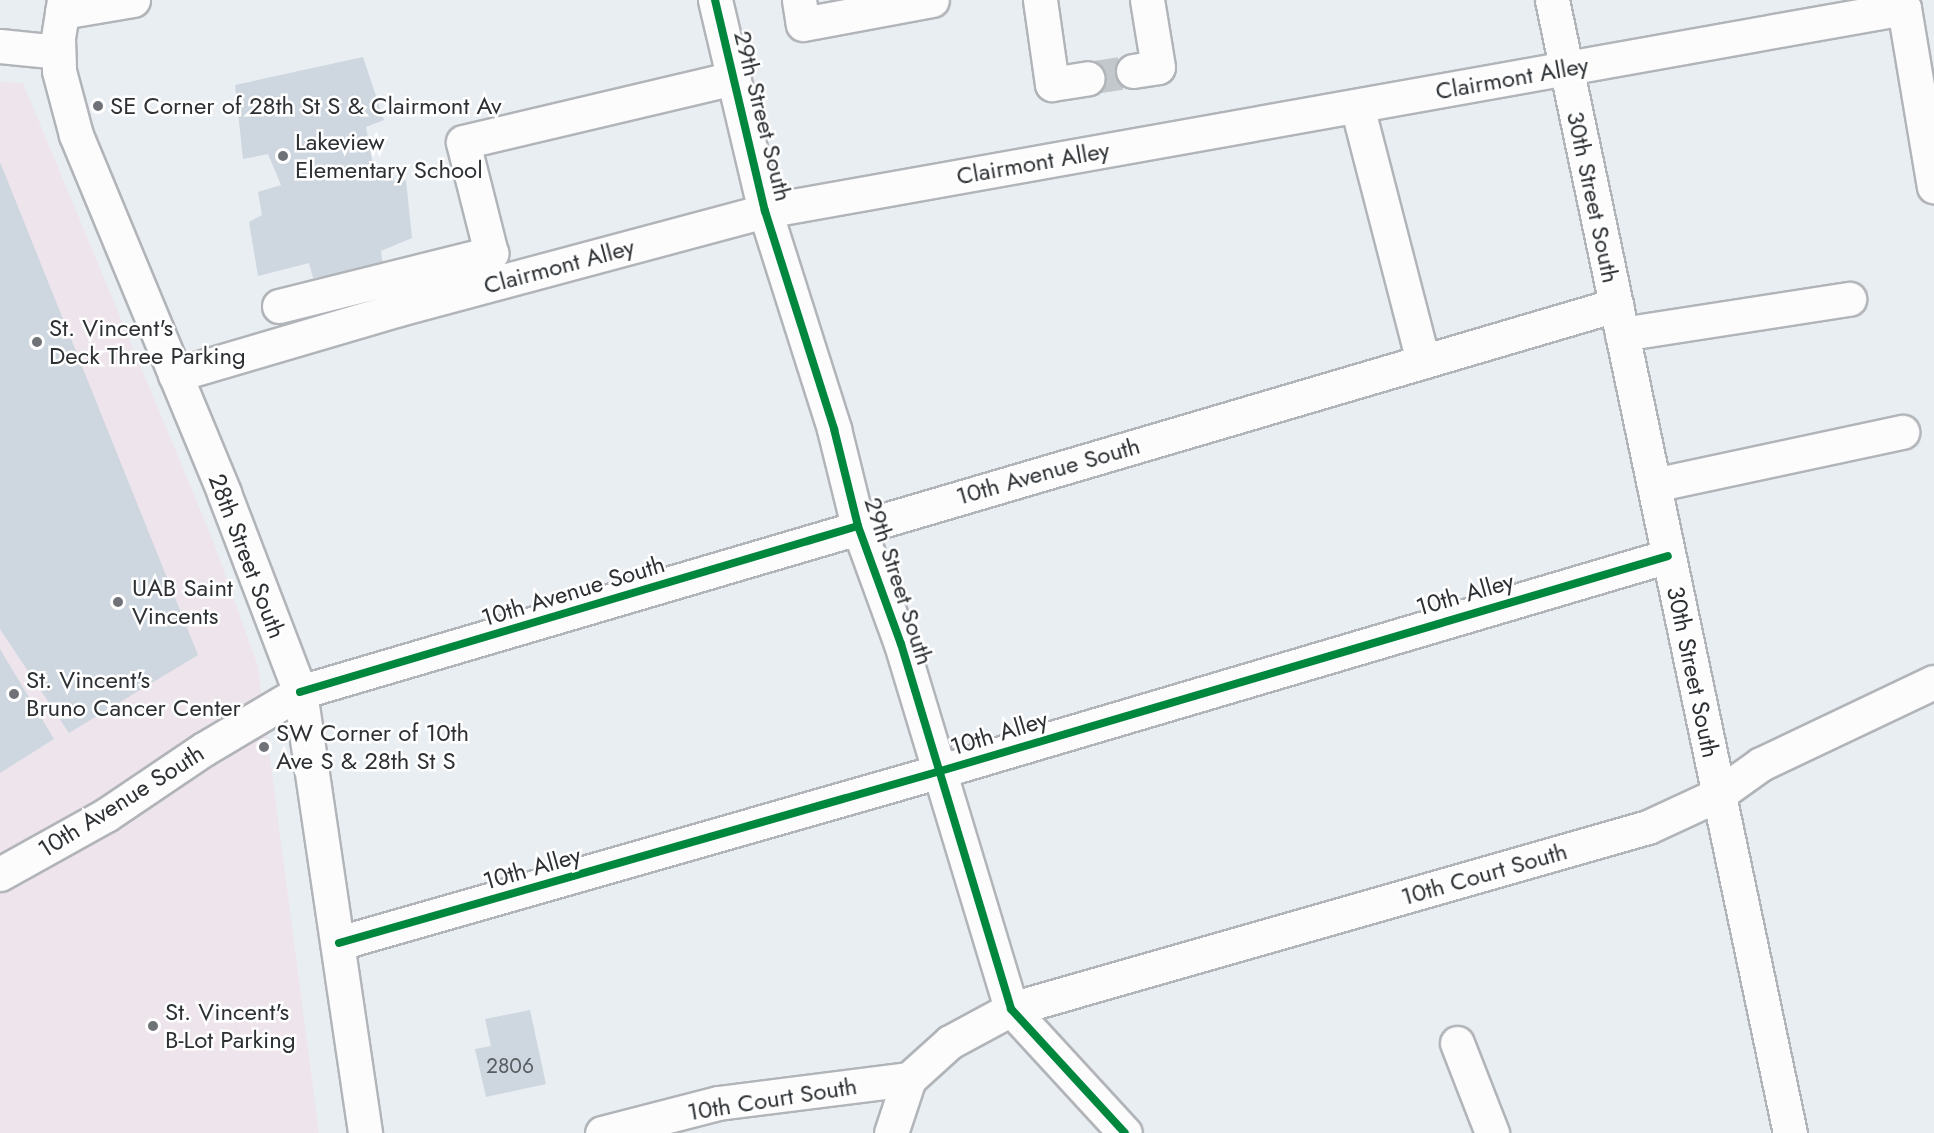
<!DOCTYPE html>
<html>
<head>
<meta charset="utf-8">
<style>
	body { margin:0 }
	#map { position:relative; width:1934px; height:1133px; overflow:hidden; background:#e9eef3; font-family:Jost,sans-serif }
	div>[style] { position:absolute }
	.medical>* { inset:0; background:#eee4ec }
	.building>* { inset:0; background:#ced7df }
	.minor-tunnel>* { height:33px; margin-top:-16.5px; transform-origin:0; background:repeating-linear-gradient(90deg,#c3c8cd 0 33px,transparent 0 49px) }
	.roads { filter:drop-shadow(2px 0 #b1b4b8) drop-shadow(-2px 0 #b1b4b8) drop-shadow(0 2px #b1b4b8) drop-shadow(0 -2px #b1b4b8) }
	.minor>* { height:33px; margin:-16.5px; padding:0 16.5px; transform-origin:16.5px; border-radius:16.5px; background:#fcfcfd }
	.cycleway>* { height:8px; margin:-4px; padding:0 4px; transform-origin:4px; border-radius:4px; background:#00873e }
	.dots>* { width:16px; height:16px; translate:-50% -50%; box-sizing:border-box; border:3px solid #fff; border-radius:50% }
	span { translate:-50% -50%; white-space:nowrap; text-align:center; line-height:1.15; -webkit-text-stroke:5px #fff; paint-order:stroke }
	.number-label { font-size:21px; color:#575c60 }
	.number-label span { -webkit-text-stroke-width:0 }
	.street-label { font-size:24px; color:#2d3134 }
	.poi-label { font-size:24px; color:#2d3134 }
	.left { translate:0 -50%; text-align:left }
</style>
</head>
<body>
<div id="map">
	<div class="medical">
		<i style="clip-path:polygon(0 82px,23px 83px,212px 538px,258px 666px,319px 1133px,0 1133px)"></i>
	</div>
	<div class="building">
		<i style="clip-path:polygon(363px 57px,384px 120px,366px 127px,374px 170px,391px 165px,395px 184px,406px 180px,412px 238px,381px 251px,383px 266px,313px 278px,309px 263px,258px 276px,249px 222px,262px 215px,258px 192px,281px 185px,268px 154px,243px 159px,235px 85px)"></i>
		<i style="clip-path:polygon(0 162px,198px 655px,69px 733px,0 629px)"></i>
		<i style="clip-path:polygon(0 649px,54px 739px,0 773px)"></i>
		<i style="clip-path:polygon(530px 1010px,546px 1084px,486px 1097px,475px 1049px,491px 1046px,485px 1019px)"></i>
	</div>
	<div class="minor-tunnel">
		<i style="left:1088px;top:78px;width:46px;rotate:-8.8deg"></i>
	</div>
	<div class="roads">
		<div class="minor">
			<i style="left:64px;top:0;width:39px;rotate:99deg"></i>
			<i style="left:58px;top:39px;width:32px;rotate:88deg"></i>
			<i style="left:59px;top:71px;width:66px;rotate:75.1deg"></i>
			<i style="left:76px;top:135px;width:387px;rotate:67.5deg"></i>
			<i style="left:224px;top:493px;width:213px;rotate:69.1deg"></i>
			<i style="left:300px;top:692px;width:446px;rotate:81.6deg"></i>
			<i style="left:715px;top:0;width:217px;rotate:76.7deg"></i>
			<i style="left:765px;top:211px;width:229px;rotate:72.4deg"></i>
			<i style="left:834px;top:429px;width:100px;rotate:76.1deg"></i>
			<i style="left:858px;top:526px;width:126px;rotate:70deg"></i>
			<i style="left:901px;top:644px;width:381px;rotate:73.2deg"></i>
			<i style="left:1011px;top:1009px;width:168px;rotate:47.4deg"></i>
			<i style="left:799px;top:0;width:24px;rotate:81deg"></i>
			<i style="left:803px;top:24px;width:131px;rotate:-10.5deg"></i>
			<i style="left:1040px;top:0;width:85px;rotate:81.9deg"></i>
			<i style="left:1052px;top:84px;width:36px;rotate:-9deg"></i>
			<i style="left:1552px;top:0;width:1158px;rotate:78.14deg"></i>
			<i style="left:62px;top:12px;width:72px;rotate:-9.6deg"></i>
			<i style="left:0;top:46px;width:58px;rotate:5.9deg"></i>
			<i style="left:1133px;top:71px;width:25px;rotate:-9deg"></i>
			<i style="left:1158px;top:67px;width:68px;rotate:-99.3deg"></i>
			<i style="left:1357px;top:106px;width:264px;rotate:75.5deg"></i>
			<i style="left:279px;top:306px;width:219px;rotate:-14deg"></i>
			<i style="left:491px;top:253px;width:114px;rotate:-104.2deg"></i>
			<i style="left:463px;top:142px;width:277px;rotate:-13.3deg"></i>
			<i style="left:1622px;top:334px;width:230px;rotate:-8.8deg"></i>
			<i style="left:175px;top:375px;width:234px;rotate:-16.4deg"></i>
			<i style="left:399px;top:309px;width:379px;rotate:-15deg"></i>
			<i style="left:765px;top:211px;width:1157px;rotate:-10.11deg"></i>
			<i style="left:1904px;top:8px;width:181px;rotate:80.5deg"></i>
			<i style="left:1654px;top:485px;width:254px;rotate:-12.1deg"></i>
			<i style="left:0;top:874px;width:121px;rotate:-29.1deg"></i>
			<i style="left:106px;top:815px;width:118px;rotate:-34deg"></i>
			<i style="left:204px;top:749px;width:112px;rotate:-30.7deg"></i>
			<i style="left:300px;top:692px;width:1372px;rotate:-16.39deg"></i>
			<i style="left:339px;top:943px;width:622px;rotate:-15.96deg"></i>
			<i style="left:937px;top:772px;width:762px;rotate:-16.46deg"></i>
			<i style="left:1457px;top:1043px;width:97px;rotate:68.7deg"></i>
			<i style="left:602px;top:1133px;width:120px;rotate:-14.5deg"></i>
			<i style="left:718px;top:1103px;width:193px;rotate:-7.2deg"></i>
			<i style="left:891px;top:1133px;width:57px;rotate:-71.6deg"></i>
			<i style="left:909px;top:1079px;width:55px;rotate:-42.1deg"></i>
			<i style="left:950px;top:1042px;width:69px;rotate:-28.4deg"></i>
			<i style="left:1011px;top:1009px;width:662px;rotate:-15.95deg"></i>
			<i style="left:1648px;top:827px;width:78px;rotate:-24.9deg"></i>
			<i style="left:1719px;top:794px;width:52px;rotate:-35.5deg"></i>
			<i style="left:1761px;top:764px;width:191px;rotate:-25.4deg"></i>
		</div>
	</div>
	<div class="cycleway">
		<i style="left:715px;top:0;width:217px;rotate:76.7deg"></i>
		<i style="left:765px;top:211px;width:229px;rotate:72.4deg"></i>
		<i style="left:834px;top:429px;width:100px;rotate:76.1deg"></i>
		<i style="left:858px;top:526px;width:126px;rotate:70deg"></i>
		<i style="left:901px;top:644px;width:381px;rotate:73.2deg"></i>
		<i style="left:1011px;top:1009px;width:168px;rotate:47.4deg"></i>
		<i style="left:300px;top:692px;width:582px;rotate:-16.57deg"></i>
		<i style="left:339px;top:943px;width:622px;rotate:-15.96deg"></i>
		<i style="left:937px;top:772px;width:762px;rotate:-16.46deg"></i>
	</div>
	<div class="dots">
		<i style="left:98px;top:106px;background:#6f7377"></i>
		<i style="left:283px;top:156px;background:#6f7377"></i>
		<i style="left:37px;top:342px;background:#6f7377"></i>
		<i style="left:118px;top:602px;background:#6f7377"></i>
		<i style="left:14px;top:694px;background:#6f7377"></i>
		<i style="left:264px;top:747px;background:#6f7377"></i>
		<i style="left:153px;top:1026px;background:#6f7377"></i>
	</div>
	<div class="number-label">
		<span style="left:510px;top:1066px">2806</span>
	</div>
	<div class="street-label">
		<span style="left:1512px;top:78px;rotate:-10deg">Clairmont Alley</span>
		<span style="left:763px;top:116px;rotate:76deg">29th Street South</span>
		<span style="left:1033px;top:163px;rotate:-10deg">Clairmont Alley</span>
		<span style="left:1593px;top:197px;rotate:78deg">30th Street South</span>
		<span style="left:559px;top:266px;rotate:-15deg">Clairmont Alley</span>
		<span style="left:1048px;top:471px;rotate:-16deg">10th Avenue South</span>
		<span style="left:247px;top:556px;rotate:69deg">28th Street South</span>
		<span style="left:899px;top:581px;rotate:72deg">29th Street South</span>
		<span style="left:573px;top:591px;rotate:-17deg">10th Avenue South</span>
		<span style="left:1465px;top:594px;rotate:-16deg">10th Alley</span>
		<span style="left:1693px;top:672px;rotate:78deg">30th Street South</span>
		<span style="left:999px;top:733px;rotate:-17deg">10th Alley</span>
		<span style="left:121px;top:801px;rotate:-32deg">10th Avenue South</span>
		<span style="left:532px;top:868px;rotate:-16deg">10th Alley</span>
		<span style="left:1484px;top:874px;rotate:-16deg">10th Court South</span>
		<span style="left:772px;top:1099px;rotate:-9deg">10th Court South</span>
	</div>
	<div class="poi-label">
		<span class="left" style="left:110px;top:106px">SE Corner of 28th St S &amp; Clairmont Av</span>
		<span class="left" style="left:295px;top:156px">Lakeview<br>Elementary School</span>
		<span class="left" style="left:49px;top:342px">St. Vincent's<br>Deck Three Parking</span>
		<span class="left" style="left:132px;top:602px">UAB Saint<br>Vincents</span>
		<span class="left" style="left:26px;top:694px">St. Vincent's<br>Bruno Cancer Center</span>
		<span class="left" style="left:276px;top:747px">SW Corner of 10th<br>Ave S &amp; 28th St S</span>
		<span class="left" style="left:165px;top:1026px">St. Vincent's<br>B-Lot Parking</span>
	</div>
</div>
</body>
</html>
